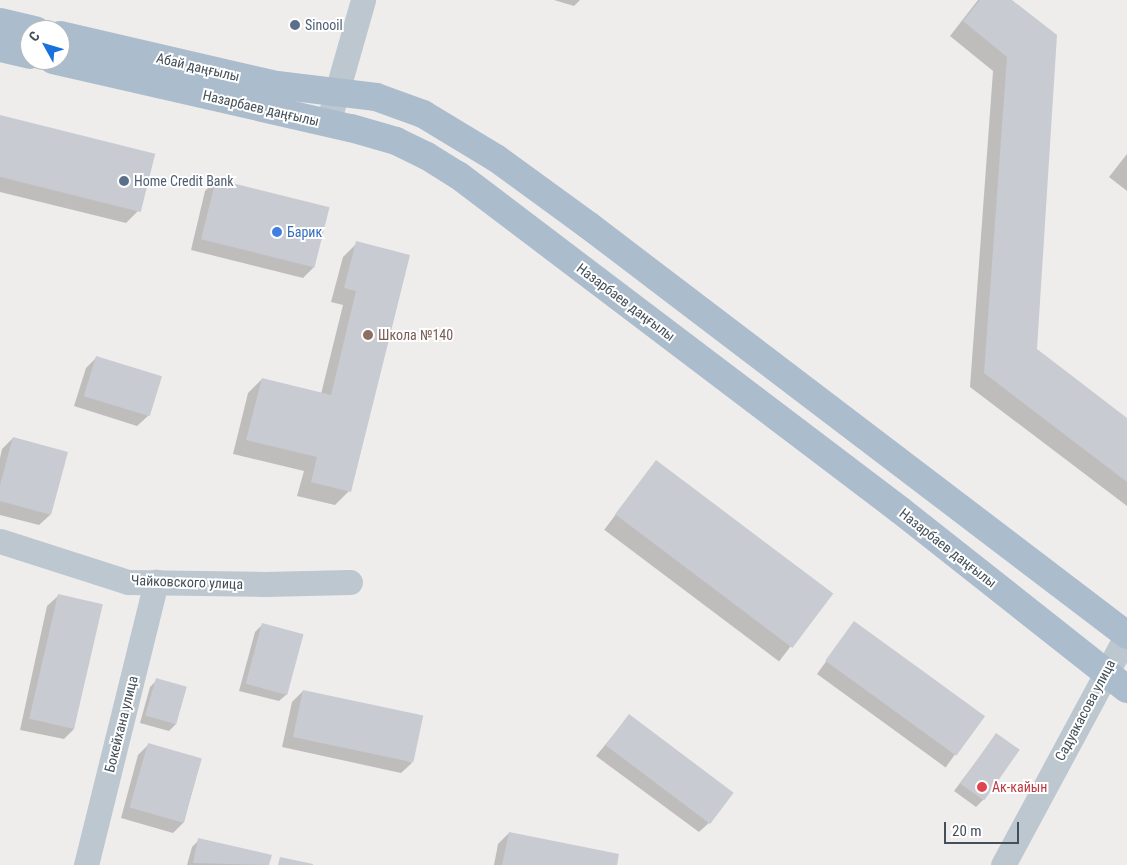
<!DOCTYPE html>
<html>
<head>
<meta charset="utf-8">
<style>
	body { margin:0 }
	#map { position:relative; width:1127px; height:865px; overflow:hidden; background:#efecec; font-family:"Roboto Condensed",sans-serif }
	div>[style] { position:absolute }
	.shadow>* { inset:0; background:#0003; transform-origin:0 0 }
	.building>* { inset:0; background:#c8cbd1; transform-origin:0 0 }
	.minor>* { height:25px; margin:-12.5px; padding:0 12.5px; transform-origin:12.5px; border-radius:12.5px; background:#bcc7cf }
	.major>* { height:28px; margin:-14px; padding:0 14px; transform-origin:14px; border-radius:14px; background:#abbccc }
	.dots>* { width:14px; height:14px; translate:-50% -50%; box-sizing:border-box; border:2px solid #fff; border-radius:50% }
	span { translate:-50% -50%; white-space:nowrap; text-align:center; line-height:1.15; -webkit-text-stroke:4px #fff; paint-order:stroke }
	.service-label { font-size:14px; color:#4e5e75 }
	.left { translate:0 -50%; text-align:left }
	.street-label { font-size:14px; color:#445059 }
	.shop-label { font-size:14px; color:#366cbe }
	.education-label { font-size:14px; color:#785e54 }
	.health-label { font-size:14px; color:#be3a42 }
	.north { position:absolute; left:20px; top:20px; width:50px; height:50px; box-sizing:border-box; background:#fff; border:1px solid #b4b9bd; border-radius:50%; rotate:309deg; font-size:14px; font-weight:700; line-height:20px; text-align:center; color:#445059 }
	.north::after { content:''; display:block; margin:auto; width:18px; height:22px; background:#1871dc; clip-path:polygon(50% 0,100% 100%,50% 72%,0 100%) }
	.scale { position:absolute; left:944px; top:822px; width:75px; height:22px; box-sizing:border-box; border:2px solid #445059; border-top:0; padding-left:6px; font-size:15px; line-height:18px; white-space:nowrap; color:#445059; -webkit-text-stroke:4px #fff; paint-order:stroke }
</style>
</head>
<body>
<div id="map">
	<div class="shadow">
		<i style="clip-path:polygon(554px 0,580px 0,574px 6px)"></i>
		<i style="clip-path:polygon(978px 0,1010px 0,1035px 349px,1127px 420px,1127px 506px,970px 387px,993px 71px,950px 36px)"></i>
		<i style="clip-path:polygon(0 117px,140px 209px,126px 223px,0 192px)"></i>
		<i style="clip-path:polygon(1127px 154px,1127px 191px,1109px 177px)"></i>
		<i style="clip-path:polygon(216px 180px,314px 267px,303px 278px,191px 250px,205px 191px)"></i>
		<i style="clip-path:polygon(357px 243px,409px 256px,349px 491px,335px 505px,297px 496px,304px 471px,233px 454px,248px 393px,262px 379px,321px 394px,343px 305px,331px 302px,343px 257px)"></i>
		<i style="clip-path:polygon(97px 357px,148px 416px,137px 426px,74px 406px,86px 368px)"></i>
		<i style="clip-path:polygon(13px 438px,50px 515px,39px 525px,0 515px,0 458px,2px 449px)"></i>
		<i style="left:656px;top:461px;width:219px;height:86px;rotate:37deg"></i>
		<i style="clip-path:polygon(58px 596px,74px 729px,64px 739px,20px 730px,47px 606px)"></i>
		<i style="left:854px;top:623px;width:159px;height:63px;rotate:36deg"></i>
		<i style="clip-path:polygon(262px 625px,287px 694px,279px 701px,239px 691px,255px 632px)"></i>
		<i style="clip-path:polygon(157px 680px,186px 688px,176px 724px,169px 731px,140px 723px,150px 687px)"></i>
		<i style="clip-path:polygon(303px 691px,412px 763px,401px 773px,282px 747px,292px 702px)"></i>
		<i style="clip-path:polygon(629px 716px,710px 822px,699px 832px,596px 756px)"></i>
		<i style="clip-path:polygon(996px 735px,983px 800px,976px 807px,954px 791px)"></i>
		<i style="clip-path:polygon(149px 744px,201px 759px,184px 822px,173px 833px,121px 818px,138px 755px)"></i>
		<i style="clip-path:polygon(509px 833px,616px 865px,494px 865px,498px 844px)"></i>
		<i style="clip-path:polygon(199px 840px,270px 856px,268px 865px,187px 865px,192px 847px)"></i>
	</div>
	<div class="building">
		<i style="clip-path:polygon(980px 0,1012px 0,1057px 35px,1037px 349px,1127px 418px,1127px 482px,984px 373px,1007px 57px,963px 21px)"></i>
		<i style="left:0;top:115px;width:160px;height:60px;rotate:14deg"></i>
		<i style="left:216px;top:179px;width:117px;height:62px;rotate:14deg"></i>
		<i style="clip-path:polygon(356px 241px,410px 255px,351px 492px,311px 482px,317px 457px,246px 440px,262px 378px,331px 395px,356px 291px,344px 288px)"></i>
		<i style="left:96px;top:356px;width:69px;height:42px;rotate:17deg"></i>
		<i style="clip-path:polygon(13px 437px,68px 452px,51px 515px,0 501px,0 485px)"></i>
		<i style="left:656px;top:460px;width:222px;height:68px;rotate:37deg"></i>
		<i style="left:58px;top:594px;width:46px;height:128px;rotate:13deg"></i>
		<i style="left:854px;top:621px;width:162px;height:49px;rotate:36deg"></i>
		<i style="left:262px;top:623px;width:43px;height:63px;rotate:15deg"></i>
		<i style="left:156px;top:678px;width:32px;height:39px;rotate:16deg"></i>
		<i style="left:303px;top:690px;width:123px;height:48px;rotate:12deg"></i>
		<i style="left:629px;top:714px;width:131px;height:39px;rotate:37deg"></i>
		<i style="left:996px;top:733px;width:29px;height:62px;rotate:35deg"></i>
		<i style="left:148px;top:743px;width:56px;height:67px;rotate:16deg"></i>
		<i style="clip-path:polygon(509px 832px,619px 854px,617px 865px,502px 865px)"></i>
		<i style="clip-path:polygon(198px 838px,272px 855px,269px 865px,193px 863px)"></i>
		<i style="clip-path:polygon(280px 857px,313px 864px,313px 865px,278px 865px)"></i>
	</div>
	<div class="minor">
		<i style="left:328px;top:123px;width:128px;rotate:-74.1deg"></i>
		<i style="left:0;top:541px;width:134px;rotate:17.8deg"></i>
		<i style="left:128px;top:582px;width:137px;rotate:0.8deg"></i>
		<i style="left:265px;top:584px;width:85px;rotate:-1.3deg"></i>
		<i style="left:86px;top:865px;width:292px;rotate:-76.1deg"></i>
		<i style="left:1003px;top:865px;width:261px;rotate:-61.7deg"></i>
	</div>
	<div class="major">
		<i style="left:0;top:22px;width:37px;rotate:13deg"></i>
		<i style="left:60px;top:35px;width:223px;rotate:13deg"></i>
		<i style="left:277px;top:85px;width:100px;rotate:6.9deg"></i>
		<i style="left:376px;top:97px;width:50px;rotate:19.9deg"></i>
		<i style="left:423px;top:114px;width:85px;rotate:31.1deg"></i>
		<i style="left:496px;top:158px;width:114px;rotate:36.1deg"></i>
		<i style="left:588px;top:225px;width:677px;rotate:37.26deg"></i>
		<i style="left:0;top:48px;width:31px;rotate:13deg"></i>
		<i style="left:53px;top:60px;width:306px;rotate:12.9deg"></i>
		<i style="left:351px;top:128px;width:47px;rotate:16.1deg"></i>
		<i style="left:396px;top:141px;width:34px;rotate:26deg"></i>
		<i style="left:427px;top:156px;width:36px;rotate:32deg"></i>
		<i style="left:458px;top:175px;width:555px;rotate:37.16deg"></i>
		<i style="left:900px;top:510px;width:289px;rotate:38.3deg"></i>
	</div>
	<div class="dots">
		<i style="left:295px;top:25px;background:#5c6f8a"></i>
		<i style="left:124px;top:181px;background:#5c6f8a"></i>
		<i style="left:277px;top:232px;background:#3f7fe0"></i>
		<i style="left:368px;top:335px;background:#8d6e63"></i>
		<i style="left:982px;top:787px;background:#e0444e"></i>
	</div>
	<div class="service-label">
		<span class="left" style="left:305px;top:25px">Sinooil</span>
		<span class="left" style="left:134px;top:181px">Home Credit Bank</span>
	</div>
	<div class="street-label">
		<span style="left:198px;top:67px;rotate:13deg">Абай даңғылы</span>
		<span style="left:261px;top:108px;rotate:13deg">Назарбаев даңғылы</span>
		<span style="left:626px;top:302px;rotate:37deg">Назарбаев даңғылы</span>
		<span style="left:948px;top:548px;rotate:38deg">Назарбаев даңғылы</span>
		<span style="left:187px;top:582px;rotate:2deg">Чайковского улица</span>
		<span style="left:1085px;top:710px;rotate:-62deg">Садуакасова улица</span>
		<span style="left:121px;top:724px;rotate:-76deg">Бокейхана улица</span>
	</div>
	<div class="shop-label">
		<span class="left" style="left:287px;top:232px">Барик</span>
	</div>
	<div class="education-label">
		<span class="left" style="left:378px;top:335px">Школа №140</span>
	</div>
	<div class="health-label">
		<span class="left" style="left:992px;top:787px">Ак-кайын</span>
	</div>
	<div class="north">С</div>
	<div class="scale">20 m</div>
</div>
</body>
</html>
